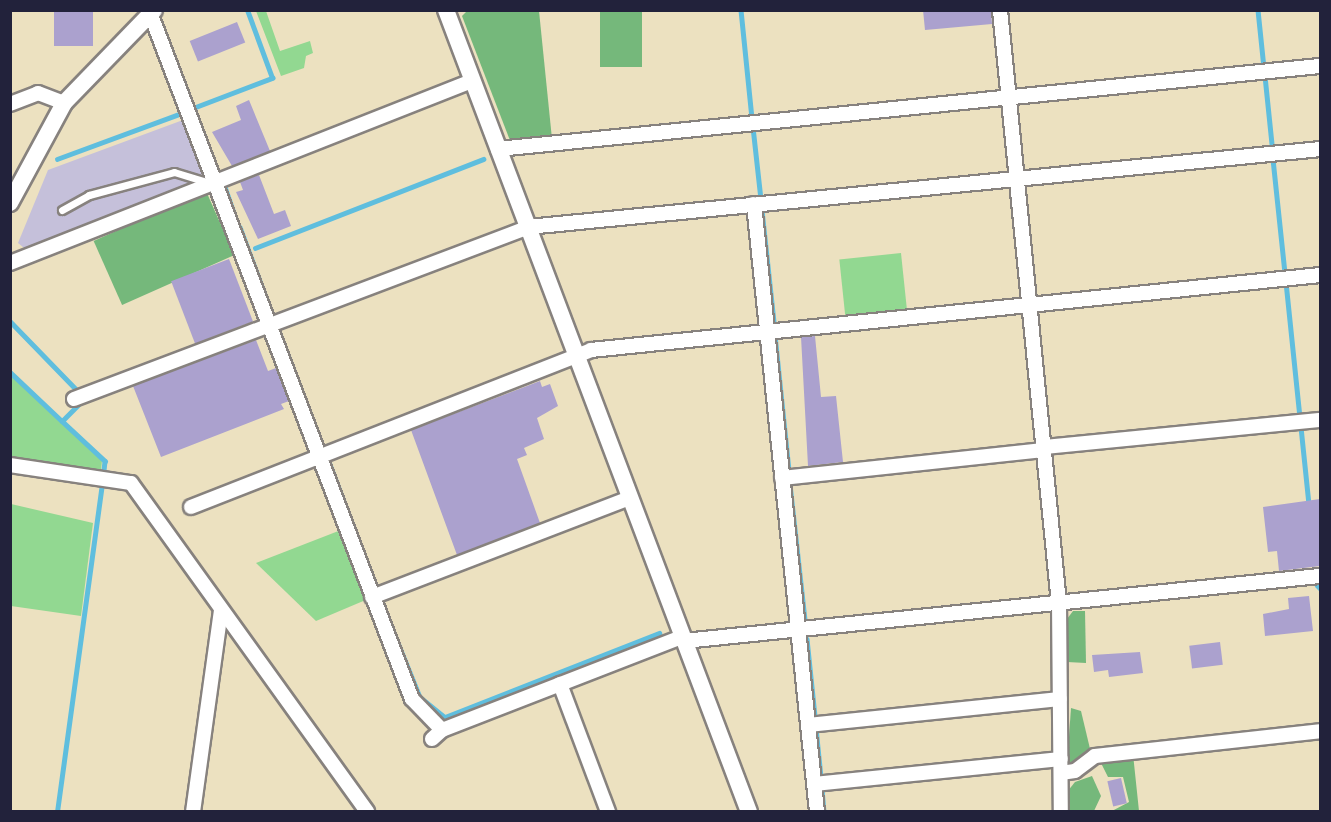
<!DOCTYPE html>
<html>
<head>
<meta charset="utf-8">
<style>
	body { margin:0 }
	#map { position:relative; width:1331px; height:822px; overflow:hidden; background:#ece1c0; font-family:Pangolin,sans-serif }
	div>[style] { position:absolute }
	.industrial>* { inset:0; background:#c5c0da }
	.green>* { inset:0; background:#92d891; transform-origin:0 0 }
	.forest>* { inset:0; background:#75b87b; transform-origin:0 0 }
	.stream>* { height:4.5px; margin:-2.25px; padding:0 2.25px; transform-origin:2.25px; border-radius:2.25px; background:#5fbede }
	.building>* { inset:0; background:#aba1ce; transform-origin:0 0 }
	.roads { filter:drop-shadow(2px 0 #87827e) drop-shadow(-2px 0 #87827e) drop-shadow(0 2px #87827e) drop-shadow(0 -2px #87827e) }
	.service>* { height:7px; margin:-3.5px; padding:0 3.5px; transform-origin:3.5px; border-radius:3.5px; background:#fff }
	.minor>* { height:14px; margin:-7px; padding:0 7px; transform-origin:7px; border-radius:7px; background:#fff }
	.tertiary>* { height:16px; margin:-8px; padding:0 8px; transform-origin:8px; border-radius:8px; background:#fff }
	span { translate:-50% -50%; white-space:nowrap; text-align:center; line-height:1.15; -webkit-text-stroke:4.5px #fff; paint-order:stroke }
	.frame { position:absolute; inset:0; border:12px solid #22223b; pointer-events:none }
</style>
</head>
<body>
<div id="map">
	<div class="industrial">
		<i style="clip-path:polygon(183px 120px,207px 180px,29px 252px,18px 243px,48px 170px)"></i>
	</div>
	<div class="green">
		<i style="clip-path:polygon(256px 11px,266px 11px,280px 51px,310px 41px,313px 53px,306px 56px,304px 68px,281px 76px)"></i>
		<i style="left:901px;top:253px;width:60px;height:62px;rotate:84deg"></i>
		<i style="clip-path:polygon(11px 373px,102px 461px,101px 470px,11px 457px)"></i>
		<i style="clip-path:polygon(11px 504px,93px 523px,81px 616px,11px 606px)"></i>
		<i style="clip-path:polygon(341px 530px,368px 599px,316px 621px,256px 563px)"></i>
	</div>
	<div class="forest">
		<i style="clip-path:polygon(467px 11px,539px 11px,552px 139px,511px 143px,462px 16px)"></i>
		<i style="left:600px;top:11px;width:42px;height:56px"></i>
		<i style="left:206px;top:191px;width:70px;height:123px;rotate:66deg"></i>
		<i style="clip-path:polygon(1073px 611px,1085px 611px,1086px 663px,1067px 662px,1067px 619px)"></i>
		<i style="clip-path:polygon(1071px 708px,1081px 711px,1091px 753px,1073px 767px,1067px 765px)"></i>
		<i style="clip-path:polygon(1133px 754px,1139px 811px,1112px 811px,1129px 802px,1123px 777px,1108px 777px,1100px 761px)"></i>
		<i style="clip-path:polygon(1092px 776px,1101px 796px,1094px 811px,1068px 811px,1067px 792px,1075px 782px)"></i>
	</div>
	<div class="stream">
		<i style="left:741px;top:10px;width:110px;rotate:84.2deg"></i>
		<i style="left:1258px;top:10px;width:58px;rotate:84.1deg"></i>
		<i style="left:1265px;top:76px;width:68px;rotate:84.1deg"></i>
		<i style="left:193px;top:108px;width:85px;rotate:-20.8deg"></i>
		<i style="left:272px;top:78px;width:72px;rotate:-110.2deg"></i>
		<i style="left:753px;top:127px;width:72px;rotate:83.7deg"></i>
		<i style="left:57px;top:159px;width:130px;rotate:-20.2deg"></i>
		<i style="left:1273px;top:159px;width:116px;rotate:84deg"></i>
		<i style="left:224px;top:184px;width:31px;rotate:71deg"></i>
		<i style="left:762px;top:210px;width:113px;rotate:83.9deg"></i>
		<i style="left:240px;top:227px;width:95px;rotate:69.7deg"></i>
		<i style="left:255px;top:248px;width:245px;rotate:-21.3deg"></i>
		<i style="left:1286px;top:282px;width:137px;rotate:84.1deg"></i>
		<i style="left:10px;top:321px;width:95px;rotate:45.9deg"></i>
		<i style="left:277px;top:326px;width:133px;rotate:69.2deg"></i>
		<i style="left:775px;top:335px;width:136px;rotate:84.1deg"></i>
		<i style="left:10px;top:372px;width:71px;rotate:43.3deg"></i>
		<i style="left:62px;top:421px;width:23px;rotate:-45deg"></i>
		<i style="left:62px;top:421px;width:59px;rotate:42.9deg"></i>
		<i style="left:105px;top:461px;width:9px;rotate:96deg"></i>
		<i style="left:1301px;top:427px;width:78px;rotate:84.1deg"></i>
		<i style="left:328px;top:459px;width:99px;rotate:69.4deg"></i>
		<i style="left:790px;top:484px;width:137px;rotate:83.7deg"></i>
		<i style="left:1317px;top:585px;width:4px;rotate:45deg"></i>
		<i style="left:384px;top:608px;width:96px;rotate:68deg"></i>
		<i style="left:420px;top:697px;width:32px;rotate:39deg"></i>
		<i style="left:445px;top:717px;width:230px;rotate:-21.4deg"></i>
		<i style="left:807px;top:639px;width:77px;rotate:84.1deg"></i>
		<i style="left:816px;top:728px;width:49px;rotate:84.2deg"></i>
		<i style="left:822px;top:789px;width:23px;rotate:85deg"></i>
		<i style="left:57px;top:812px;width:331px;rotate:-82.2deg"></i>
	</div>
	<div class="building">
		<i style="left:54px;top:10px;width:39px;height:36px"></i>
		<i style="clip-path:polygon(923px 10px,991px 11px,992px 24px,925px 30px)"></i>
		<i style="left:237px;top:22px;width:22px;height:51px;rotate:68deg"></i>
		<i style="clip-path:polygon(249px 100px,270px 151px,232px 166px,212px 132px,241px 120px,236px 106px)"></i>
		<i style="clip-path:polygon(259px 175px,274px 214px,285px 210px,291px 226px,258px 239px,236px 192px,243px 190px,240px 182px)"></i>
		<i style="left:229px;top:259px;width:67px;height:62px;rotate:69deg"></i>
		<i style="clip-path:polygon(815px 336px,821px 397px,836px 396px,843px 462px,808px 466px,801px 337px)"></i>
		<i style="clip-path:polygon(256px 340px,268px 371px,276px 368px,289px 401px,281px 404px,284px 409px,161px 457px,133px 386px)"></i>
		<i style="clip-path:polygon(540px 381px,542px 387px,550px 384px,558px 406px,537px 418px,544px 439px,524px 448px,527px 455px,517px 459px,540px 523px,457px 555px,411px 430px)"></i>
		<i style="clip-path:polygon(1320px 499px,1320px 566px,1279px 571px,1277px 551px,1268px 552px,1263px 507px)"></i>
		<i style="clip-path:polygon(1309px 596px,1313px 631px,1265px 636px,1263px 614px,1289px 609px,1288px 598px)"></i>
		<i style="left:1220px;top:642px;width:23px;height:31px;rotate:83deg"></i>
		<i style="clip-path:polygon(1140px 652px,1143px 673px,1109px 677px,1108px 670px,1094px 672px,1092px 655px)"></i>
		<i style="left:1121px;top:778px;width:26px;height:14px;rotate:77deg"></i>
	</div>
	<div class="roads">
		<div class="service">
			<i style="left:62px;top:210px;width:31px;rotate:-29deg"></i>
			<i style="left:89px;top:195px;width:88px;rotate:-15.1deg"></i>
			<i style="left:174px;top:172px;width:38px;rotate:17deg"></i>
		</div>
		<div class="minor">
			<i style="left:149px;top:10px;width:737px;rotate:69.11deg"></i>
			<i style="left:412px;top:699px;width:43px;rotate:45.9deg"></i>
			<i style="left:1000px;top:10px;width:596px;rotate:84.32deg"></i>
			<i style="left:1059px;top:603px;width:209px;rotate:89.5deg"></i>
			<i style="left:10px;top:104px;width:30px;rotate:-21deg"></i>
			<i style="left:38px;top:93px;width:28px;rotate:21deg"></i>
			<i style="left:498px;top:149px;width:826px;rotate:-5.77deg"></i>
			<i style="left:754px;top:204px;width:611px;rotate:84.08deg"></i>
			<i style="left:10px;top:263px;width:497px;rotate:-21.5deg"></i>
			<i style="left:74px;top:399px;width:485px;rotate:-20.7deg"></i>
			<i style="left:528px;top:227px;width:796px;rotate:-5.62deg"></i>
			<i style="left:1044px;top:447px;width:277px;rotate:-5.6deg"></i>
			<i style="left:10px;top:465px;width:122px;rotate:8.5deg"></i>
			<i style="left:131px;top:483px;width:405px;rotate:54.3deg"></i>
			<i style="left:782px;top:478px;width:263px;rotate:-6.1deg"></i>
			<i style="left:191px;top:507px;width:430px;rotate:-21.4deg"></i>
			<i style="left:591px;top:350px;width:733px;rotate:-5.87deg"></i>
			<i style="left:372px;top:597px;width:276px;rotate:-21deg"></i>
			<i style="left:684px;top:641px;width:639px;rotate:-5.84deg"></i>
			<i style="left:560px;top:684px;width:137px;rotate:69.4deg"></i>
			<i style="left:808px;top:725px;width:253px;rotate:-5.9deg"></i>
			<i style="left:432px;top:739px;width:13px;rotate:-42deg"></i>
			<i style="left:442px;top:730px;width:257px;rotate:-21.2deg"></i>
			<i style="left:1061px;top:773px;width:14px;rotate:-8deg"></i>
			<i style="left:1075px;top:771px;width:25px;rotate:-37deg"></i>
			<i style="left:1095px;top:756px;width:226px;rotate:-6.3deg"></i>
			<i style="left:814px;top:784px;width:248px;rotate:-5.8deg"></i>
			<i style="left:193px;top:812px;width:203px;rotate:-82.1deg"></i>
		</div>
		<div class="tertiary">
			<i style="left:446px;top:10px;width:857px;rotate:69.3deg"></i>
			<i style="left:10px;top:203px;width:114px;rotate:-61.6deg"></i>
			<i style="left:64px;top:103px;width:129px;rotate:-45.9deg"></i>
		</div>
	</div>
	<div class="frame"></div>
</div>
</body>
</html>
